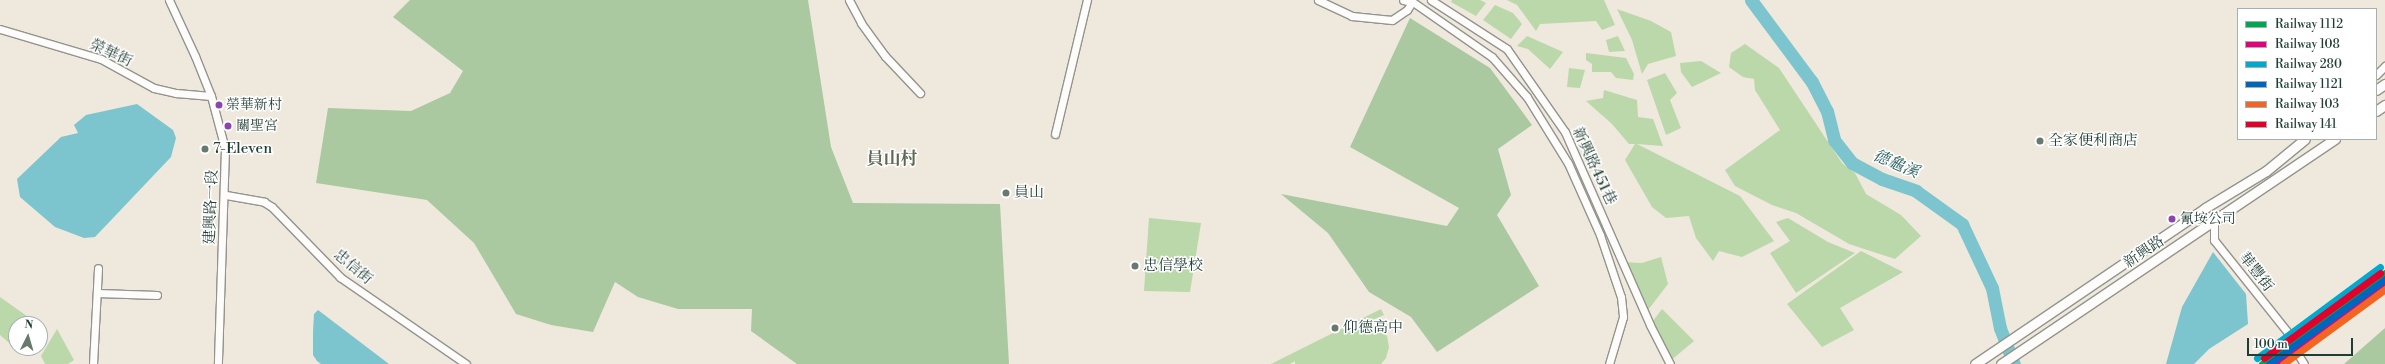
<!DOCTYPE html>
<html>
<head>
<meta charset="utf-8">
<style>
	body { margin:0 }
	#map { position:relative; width:2385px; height:364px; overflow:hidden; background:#efe8dd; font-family:"Libre Bodoni","Noto Serif TC",serif }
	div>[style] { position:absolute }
	.green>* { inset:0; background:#bbd8aa }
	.forest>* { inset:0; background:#abc9a0 }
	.water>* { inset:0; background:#7cc5ce }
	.river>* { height:13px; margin:-6.5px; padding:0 6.5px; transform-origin:6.5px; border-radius:6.5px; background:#7cc5ce }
	.minor-tunnel>* { height:7px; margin-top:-3.5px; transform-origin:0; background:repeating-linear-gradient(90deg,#c5c6bb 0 7px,transparent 0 10.5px) }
	.roads { filter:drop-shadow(1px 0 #93948d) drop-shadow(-1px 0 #93948d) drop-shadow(0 1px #93948d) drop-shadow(0 -1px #93948d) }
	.minor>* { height:7px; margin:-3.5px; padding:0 3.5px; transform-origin:3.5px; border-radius:3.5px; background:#fdfcfa }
	.major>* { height:9px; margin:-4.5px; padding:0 4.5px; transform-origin:4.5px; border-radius:4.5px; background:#fdfcfa }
	.rail-1>* { height:7px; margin:-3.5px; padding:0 3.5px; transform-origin:3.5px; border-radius:3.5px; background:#00a651 }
	.rail-2>* { height:7px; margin:-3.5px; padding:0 3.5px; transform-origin:3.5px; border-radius:3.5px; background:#e5007d }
	.rail-3>* { height:7px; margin:-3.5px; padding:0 3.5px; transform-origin:3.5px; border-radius:3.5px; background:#00a9ce }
	.rail-4>* { height:7px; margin:-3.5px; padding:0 3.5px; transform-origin:3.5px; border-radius:3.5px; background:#0065bd }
	.rail-5>* { height:7px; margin:-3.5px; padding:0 3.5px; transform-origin:3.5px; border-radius:3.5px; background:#f26522 }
	.rail-6>* { height:7px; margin:-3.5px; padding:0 3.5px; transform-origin:3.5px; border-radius:3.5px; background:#e4002b }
	.dots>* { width:11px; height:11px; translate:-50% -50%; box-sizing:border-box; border:2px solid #fff; border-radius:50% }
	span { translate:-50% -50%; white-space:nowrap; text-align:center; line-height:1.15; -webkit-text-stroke:3px #fff; paint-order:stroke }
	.bus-label { font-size:14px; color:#1f3d34 }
	.left { translate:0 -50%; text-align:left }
	.street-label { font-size:15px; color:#1f3d34 }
	.poi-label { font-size:15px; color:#1f3d34 }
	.water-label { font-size:16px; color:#2c6160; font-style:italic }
	.quarter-label { font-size:17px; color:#5f6754; font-weight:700 }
	.legend { position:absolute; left:2237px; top:8px; width:140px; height:132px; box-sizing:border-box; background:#fff; border:1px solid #a5b1ae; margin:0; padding:5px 7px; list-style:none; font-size:12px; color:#1f3d34 }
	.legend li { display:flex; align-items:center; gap:8px; height:20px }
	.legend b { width:20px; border:1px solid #a5b1ae }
	.north { position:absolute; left:8px; top:316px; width:40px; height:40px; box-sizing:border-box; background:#fff; border:1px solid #a5b1ae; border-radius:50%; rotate:5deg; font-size:11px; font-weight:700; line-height:16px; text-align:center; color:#1f3d34 }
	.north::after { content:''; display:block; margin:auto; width:14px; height:18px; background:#68796f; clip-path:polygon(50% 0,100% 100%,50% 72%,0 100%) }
	.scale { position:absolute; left:2247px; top:338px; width:106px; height:18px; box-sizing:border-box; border:2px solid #1f3d34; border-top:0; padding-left:5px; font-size:12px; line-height:14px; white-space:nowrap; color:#1f3d34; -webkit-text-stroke:3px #fff; paint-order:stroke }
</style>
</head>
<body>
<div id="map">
	<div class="green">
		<i style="clip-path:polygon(1452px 0,1480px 0,1486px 3px,1476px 16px,1451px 2px)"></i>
		<i style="clip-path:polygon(1507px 0,1604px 0,1615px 25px,1602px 30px,1596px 21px,1540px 24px,1536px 31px,1517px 5px)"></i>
		<i style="clip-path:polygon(1495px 5px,1513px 13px,1522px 24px,1511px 39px,1483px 20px)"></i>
		<i style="clip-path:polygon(1617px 9px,1651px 21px,1671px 32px,1676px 56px,1648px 64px,1642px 74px,1632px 40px)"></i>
		<i style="clip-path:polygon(1527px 36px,1563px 52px,1550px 69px,1528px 49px,1517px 46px)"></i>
		<i style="clip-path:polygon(1618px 36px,1625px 51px,1609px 52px,1606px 40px)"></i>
		<i style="clip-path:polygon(1745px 44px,1779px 68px,1842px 163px,1855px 173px,1866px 194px,1901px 215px,1921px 236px,1895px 259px,1849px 244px,1796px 213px,1772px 205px,1735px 186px,1725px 170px,1780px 130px,1755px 90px,1754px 79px,1743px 77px,1729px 67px,1731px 53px)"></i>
		<i style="clip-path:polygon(1586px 53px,1626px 58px,1634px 74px,1633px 80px,1616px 78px,1611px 72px,1592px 72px,1592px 64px,1586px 60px)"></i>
		<i style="clip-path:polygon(1701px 61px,1721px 73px,1692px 87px,1681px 72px,1680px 63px)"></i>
		<i style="clip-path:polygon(1569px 68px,1585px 70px,1580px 88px,1567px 87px)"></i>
		<i style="clip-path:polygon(1665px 73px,1677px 93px,1670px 100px,1681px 128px,1666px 135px,1647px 80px)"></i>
		<i style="clip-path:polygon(1604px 90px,1637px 100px,1638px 117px,1653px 119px,1663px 146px,1637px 144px,1740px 196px,1774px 241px,1742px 257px,1719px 251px,1713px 261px,1696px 238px,1689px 216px,1666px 218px,1652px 207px,1625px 160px,1635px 144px,1629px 144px,1612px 124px,1586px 101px,1603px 98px)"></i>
		<i style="clip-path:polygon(1149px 218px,1201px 223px,1190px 292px,1144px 291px)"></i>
		<i style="clip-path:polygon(1788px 218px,1828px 242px,1855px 253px,1796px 293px,1770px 253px,1790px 241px,1776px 222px)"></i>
		<i style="clip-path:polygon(1861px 251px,1903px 272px,1840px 308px,1854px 330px,1822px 347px,1787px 304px)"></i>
		<i style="clip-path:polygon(1661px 257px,1668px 284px,1645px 314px,1622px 262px,1642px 263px)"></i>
		<i style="clip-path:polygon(0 297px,38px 324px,16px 324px,16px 348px,26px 348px,22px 354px,0 335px)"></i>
		<i style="clip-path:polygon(1381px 309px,1384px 315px,1370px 321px,1387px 336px,1389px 347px,1386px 358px,1381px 364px,1295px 364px,1295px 361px,1290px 364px,1271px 364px)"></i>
		<i style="clip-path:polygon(1662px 309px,1694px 341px,1669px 362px,1650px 325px)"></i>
		<i style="clip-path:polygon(57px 329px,74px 360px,68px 364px,45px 364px,41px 356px)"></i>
	</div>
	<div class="forest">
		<i style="clip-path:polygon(410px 0,808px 0,831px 147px,853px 203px,1000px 204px,1009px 364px,797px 364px,751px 331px,752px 309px,678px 309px,638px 297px,615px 282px,593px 332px,551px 325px,516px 314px,474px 243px,427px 200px,316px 183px,328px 108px,411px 111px,450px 93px,463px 71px,393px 17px)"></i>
		<i style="clip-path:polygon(1410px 18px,1490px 68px,1532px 125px,1498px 149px,1511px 195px,1497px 215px,1539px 286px,1437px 352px,1411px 317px,1369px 292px,1328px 233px,1281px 194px,1447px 226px,1459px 208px,1350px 147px)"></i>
		<i style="clip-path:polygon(2385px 328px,2385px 364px,2344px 364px)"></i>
	</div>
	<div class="water">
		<i style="clip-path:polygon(137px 104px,173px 130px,176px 138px,171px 157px,95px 237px,84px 238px,55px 227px,20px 197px,17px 179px,61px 137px,78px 133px,74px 125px,86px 115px)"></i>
		<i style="clip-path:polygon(2213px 252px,2246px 294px,2248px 324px,2209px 349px,2194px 364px,2166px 364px,2182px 307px)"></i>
		<i style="clip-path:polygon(318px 310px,389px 364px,321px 364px,317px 361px,313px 355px,313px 332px,314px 314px)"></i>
	</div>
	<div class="river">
		<i style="left:1751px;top:0;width:102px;rotate:53.4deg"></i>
		<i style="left:1812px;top:82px;width:33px;rotate:63deg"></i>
		<i style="left:1827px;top:111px;width:30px;rotate:76deg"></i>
		<i style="left:1834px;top:140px;width:29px;rotate:52deg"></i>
		<i style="left:1852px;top:163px;width:34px;rotate:28deg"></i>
		<i style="left:1882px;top:179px;width:36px;rotate:19deg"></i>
		<i style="left:1916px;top:191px;width:57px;rotate:35.7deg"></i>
		<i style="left:1962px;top:224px;width:71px;rotate:64.9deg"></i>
		<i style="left:1992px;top:288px;width:41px;rotate:78.7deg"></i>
		<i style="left:2000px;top:328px;width:39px;rotate:69deg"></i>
	</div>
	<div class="minor-tunnel">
		<i style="left:2289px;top:334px;width:24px;rotate:66deg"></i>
	</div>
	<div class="roads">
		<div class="minor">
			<i style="left:169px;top:0;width:62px;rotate:65.1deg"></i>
			<i style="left:195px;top:56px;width:43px;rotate:68.2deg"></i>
			<i style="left:211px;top:96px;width:55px;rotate:75.2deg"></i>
			<i style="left:225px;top:149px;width:215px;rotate:91.9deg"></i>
			<i style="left:849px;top:0;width:26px;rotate:62deg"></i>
			<i style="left:861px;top:23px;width:41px;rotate:54deg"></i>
			<i style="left:885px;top:56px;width:51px;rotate:46.6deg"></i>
			<i style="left:1318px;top:0;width:38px;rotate:25deg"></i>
			<i style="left:1352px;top:16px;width:40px;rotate:5.7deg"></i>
			<i style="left:1392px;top:20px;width:18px;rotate:-34deg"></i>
			<i style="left:1407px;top:10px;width:9px;rotate:-58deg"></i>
			<i style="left:1412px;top:2px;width:9px;rotate:-167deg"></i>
			<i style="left:1410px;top:0;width:100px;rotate:34.8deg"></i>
			<i style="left:1492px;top:57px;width:53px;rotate:48.8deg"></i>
			<i style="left:1527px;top:97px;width:78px;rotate:58.2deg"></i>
			<i style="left:1568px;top:163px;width:79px;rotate:66deg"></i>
			<i style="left:1600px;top:235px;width:65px;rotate:71.3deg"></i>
			<i style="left:1621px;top:297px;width:20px;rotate:84deg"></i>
			<i style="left:1623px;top:317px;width:49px;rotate:106.6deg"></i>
			<i style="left:1431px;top:0;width:90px;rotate:32.8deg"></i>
			<i style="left:1507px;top:49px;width:101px;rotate:55.1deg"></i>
			<i style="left:1565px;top:132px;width:211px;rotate:66.2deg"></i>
			<i style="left:1650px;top:325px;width:44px;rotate:62.9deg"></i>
			<i style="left:0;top:29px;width:105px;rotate:16.5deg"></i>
			<i style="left:101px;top:59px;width:60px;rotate:28.7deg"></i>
			<i style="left:154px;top:88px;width:23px;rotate:13deg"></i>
			<i style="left:176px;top:93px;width:35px;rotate:5deg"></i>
			<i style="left:2376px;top:75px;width:13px;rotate:-45deg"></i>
			<i style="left:1055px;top:134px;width:138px;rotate:-76.6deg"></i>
			<i style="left:226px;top:195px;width:39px;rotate:10deg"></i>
			<i style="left:264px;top:202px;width:9px;rotate:32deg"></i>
			<i style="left:272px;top:207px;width:98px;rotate:45.8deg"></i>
			<i style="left:340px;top:277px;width:153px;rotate:34.6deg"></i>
			<i style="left:2214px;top:222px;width:18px;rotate:90deg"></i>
			<i style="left:2214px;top:240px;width:120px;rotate:51.4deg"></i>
			<i style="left:97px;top:293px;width:60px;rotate:1.9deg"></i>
			<i style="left:2299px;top:356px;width:9px;rotate:58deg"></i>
			<i style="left:93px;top:364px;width:96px;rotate:-87deg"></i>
		</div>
		<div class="major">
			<i style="left:2376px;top:90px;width:11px;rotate:-34deg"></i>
			<i style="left:2376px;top:111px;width:11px;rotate:-34deg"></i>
			<i style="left:1975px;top:364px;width:278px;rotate:-34.1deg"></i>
			<i style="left:2205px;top:208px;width:71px;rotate:-31.2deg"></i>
			<i style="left:2266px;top:171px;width:50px;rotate:-39.4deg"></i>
			<i style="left:2001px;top:364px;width:403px;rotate:-34deg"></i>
		</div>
	</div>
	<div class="rail-1">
		<i style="left:2262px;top:364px;width:153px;rotate:-36.5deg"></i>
	</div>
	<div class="rail-2">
		<i style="left:2275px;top:364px;width:137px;rotate:-36.4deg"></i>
	</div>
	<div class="rail-3">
		<i style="left:2257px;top:358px;width:153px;rotate:-36.5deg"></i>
	</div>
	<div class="rail-4">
		<i style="left:2269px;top:364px;width:144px;rotate:-36.2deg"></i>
	</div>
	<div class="rail-5">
		<i style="left:2283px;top:364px;width:127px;rotate:-36.3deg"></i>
	</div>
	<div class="rail-6">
		<i style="left:2264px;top:358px;width:144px;rotate:-36.2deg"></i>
	</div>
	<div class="dots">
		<i style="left:219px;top:105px;background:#8e44ad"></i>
		<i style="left:228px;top:126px;background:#8e44ad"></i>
		<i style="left:2040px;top:141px;background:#68796f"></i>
		<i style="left:205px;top:149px;background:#68796f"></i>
		<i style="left:1006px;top:193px;background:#68796f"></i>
		<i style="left:2172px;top:219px;background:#8e44ad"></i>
		<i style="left:1135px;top:266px;background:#68796f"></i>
		<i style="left:1335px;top:328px;background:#68796f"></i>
	</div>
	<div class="bus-label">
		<span class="left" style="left:226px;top:105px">榮華新村</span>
		<span class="left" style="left:236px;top:126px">關聖宮</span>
		<span class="left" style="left:2180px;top:219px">氰垵公司</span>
	</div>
	<div class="street-label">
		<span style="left:111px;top:53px;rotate:25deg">榮華街</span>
		<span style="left:1594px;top:166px;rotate:65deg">新興路451巷</span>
		<span style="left:211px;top:207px;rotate:-88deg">建興路一段</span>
		<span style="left:2144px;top:252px;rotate:-34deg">新興路</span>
		<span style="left:353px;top:267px;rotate:40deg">忠信街</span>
		<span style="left:2256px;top:272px;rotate:52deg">華豐街</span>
	</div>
	<div class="poi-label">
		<span class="left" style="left:2048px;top:141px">全家便利商店</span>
		<span class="left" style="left:213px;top:149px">7-Eleven</span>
		<span class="left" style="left:1014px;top:193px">員山</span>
		<span class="left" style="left:1143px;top:266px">忠信學校</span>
		<span class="left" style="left:1343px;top:328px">仰德高中</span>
	</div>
	<div class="water-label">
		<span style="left:1896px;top:164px;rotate:23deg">德龜溪</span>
	</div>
	<div class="quarter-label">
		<span style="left:892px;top:160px">員山村</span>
	</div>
	<ul class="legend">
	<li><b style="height:5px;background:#00a651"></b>Railway 1112</li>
	<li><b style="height:5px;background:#e5007d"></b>Railway 108</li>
	<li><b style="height:5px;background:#00a9ce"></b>Railway 280</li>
	<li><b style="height:5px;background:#0065bd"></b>Railway 1121</li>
	<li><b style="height:5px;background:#f26522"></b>Railway 103</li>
	<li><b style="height:5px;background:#e4002b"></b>Railway 141</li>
	</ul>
	<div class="north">N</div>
	<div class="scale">100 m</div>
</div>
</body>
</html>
